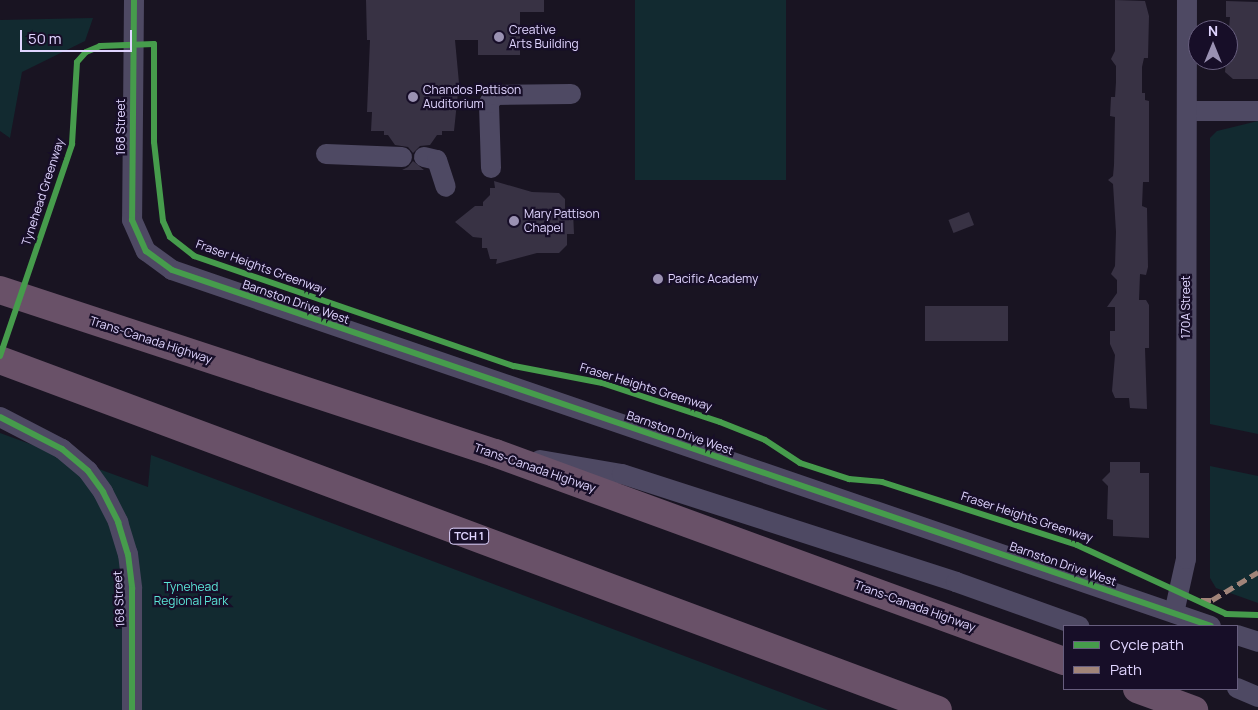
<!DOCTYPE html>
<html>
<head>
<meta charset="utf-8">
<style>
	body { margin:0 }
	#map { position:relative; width:1258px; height:710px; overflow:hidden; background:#191422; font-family:Manrope,sans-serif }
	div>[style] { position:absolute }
	.green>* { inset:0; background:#122a30; transform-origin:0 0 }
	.building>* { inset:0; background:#383244; transform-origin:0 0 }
	.minor>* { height:20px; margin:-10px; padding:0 10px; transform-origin:10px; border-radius:10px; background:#4e4963 }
	.highway>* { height:28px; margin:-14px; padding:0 14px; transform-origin:14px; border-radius:14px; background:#695168 }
	.quiet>* { height:5px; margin-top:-2.5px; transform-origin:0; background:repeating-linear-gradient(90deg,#a18479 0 10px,transparent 0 15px) }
	.cycleway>* { height:6px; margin:-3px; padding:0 3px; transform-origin:3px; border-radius:3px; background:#469c4c }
	.dots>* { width:14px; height:14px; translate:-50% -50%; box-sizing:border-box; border:2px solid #170e28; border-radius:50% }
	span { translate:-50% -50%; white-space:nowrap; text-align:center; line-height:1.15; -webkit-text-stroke:4.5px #170e28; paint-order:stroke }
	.shield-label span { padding:1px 4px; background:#170e28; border:1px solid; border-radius:4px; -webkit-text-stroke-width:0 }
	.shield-label { font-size:11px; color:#e0d5ff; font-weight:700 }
	.poi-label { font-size:12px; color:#e0d5ff }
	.left { translate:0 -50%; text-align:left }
	.street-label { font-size:12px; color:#e0d5ff }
	.park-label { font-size:12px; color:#5be5d7 }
	.legend { position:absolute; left:1063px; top:625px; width:175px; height:65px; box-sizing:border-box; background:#170e28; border:1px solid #675e7e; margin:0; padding:6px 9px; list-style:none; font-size:15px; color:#e0d5ff }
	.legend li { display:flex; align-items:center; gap:10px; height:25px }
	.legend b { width:25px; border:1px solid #675e7e }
	.north { position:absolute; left:1188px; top:20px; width:50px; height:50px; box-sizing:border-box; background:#170e28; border:1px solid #675e7e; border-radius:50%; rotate:0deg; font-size:14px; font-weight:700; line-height:20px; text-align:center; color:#e0d5ff }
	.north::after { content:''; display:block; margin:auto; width:18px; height:22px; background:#9a91b2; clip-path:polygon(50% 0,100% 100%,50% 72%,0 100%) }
	.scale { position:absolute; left:20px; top:30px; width:112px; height:22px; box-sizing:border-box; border:2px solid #e0d5ff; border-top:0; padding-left:6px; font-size:15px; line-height:18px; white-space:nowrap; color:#e0d5ff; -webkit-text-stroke:4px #170e28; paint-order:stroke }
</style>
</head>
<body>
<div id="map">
	<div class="green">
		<i style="left:635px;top:0;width:151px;height:180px"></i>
		<i style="clip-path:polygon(93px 18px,85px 41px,22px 72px,10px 138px,0 131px,0 20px)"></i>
		<i style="clip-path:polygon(1258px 121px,1258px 434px,1210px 424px,1210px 138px,1217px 131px)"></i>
		<i style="clip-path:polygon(0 433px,148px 487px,151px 455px,828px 710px,0 710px)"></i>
		<i style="clip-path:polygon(1210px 466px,1258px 476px,1258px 603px,1216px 588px,1210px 578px)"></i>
	</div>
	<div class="building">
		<i style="clip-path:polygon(366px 0,544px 0,544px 12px,520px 12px,520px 55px,478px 55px,478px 40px,455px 40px,459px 83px,454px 131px,442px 131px,442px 135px,437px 135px,430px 145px,420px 146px,413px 153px,408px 147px,395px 145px,388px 135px,384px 135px,384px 131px,371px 131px,372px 112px,367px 112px,370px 40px,367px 40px)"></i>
		<i style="clip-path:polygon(1115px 0,1145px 1px,1149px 16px,1148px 58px,1144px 58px,1142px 67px,1142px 93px,1145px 93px,1145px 100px,1149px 101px,1149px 182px,1143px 182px,1142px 206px,1147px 208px,1148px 267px,1146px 275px,1140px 274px,1139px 300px,1146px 300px,1149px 305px,1149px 348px,1145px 348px,1147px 409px,1130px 408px,1129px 398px,1115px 398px,1112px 391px,1115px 355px,1110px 344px,1110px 331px,1115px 331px,1115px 307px,1107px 307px,1117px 293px,1117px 280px,1111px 274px,1115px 266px,1116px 232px,1113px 184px,1108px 180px,1113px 176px,1114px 165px,1115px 117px,1110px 116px,1111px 97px,1115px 97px,1116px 82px,1116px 66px,1111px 59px,1115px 51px)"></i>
		<i style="clip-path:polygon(1226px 1px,1258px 2px,1258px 79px,1233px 79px,1225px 72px,1230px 17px,1226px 17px)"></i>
		<i style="clip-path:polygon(413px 161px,424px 170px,402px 170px,408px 167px)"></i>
		<i style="clip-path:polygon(494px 181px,532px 192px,559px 193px,565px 199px,565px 211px,573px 211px,574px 234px,567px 234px,567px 245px,559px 253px,537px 253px,496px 264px,497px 259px,490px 259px,487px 248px,482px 248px,482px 238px,473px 237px,455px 222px,475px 206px,483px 206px,483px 202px,490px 195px,490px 188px,495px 188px)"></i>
		<i style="left:969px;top:212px;width:14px;height:22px;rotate:69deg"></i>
		<i style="left:1008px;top:306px;width:35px;height:83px;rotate:90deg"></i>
		<i style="clip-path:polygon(1110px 462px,1140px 462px,1140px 473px,1149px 473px,1149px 538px,1113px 536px,1113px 520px,1107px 519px,1108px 486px,1102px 480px,1110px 472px)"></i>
	</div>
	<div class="minor">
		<i style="left:134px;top:0;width:220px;rotate:90.5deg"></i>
		<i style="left:132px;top:220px;width:34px;rotate:66deg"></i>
		<i style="left:146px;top:251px;width:32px;rotate:36deg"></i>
		<i style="left:172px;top:270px;width:1098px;rotate:18.91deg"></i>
		<i style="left:1187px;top:111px;width:71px"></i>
		<i style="left:326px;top:154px;width:76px;rotate:2.3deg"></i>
		<i style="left:424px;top:157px;width:13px;rotate:13deg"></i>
		<i style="left:437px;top:160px;width:28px;rotate:72deg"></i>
		<i style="left:491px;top:168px;width:65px;rotate:-91.8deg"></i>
		<i style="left:489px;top:103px;width:10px;rotate:-53deg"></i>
		<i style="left:495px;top:95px;width:76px;rotate:-0.8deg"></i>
		<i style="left:0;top:417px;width:70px;rotate:27.3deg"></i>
		<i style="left:62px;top:449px;width:34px;rotate:40deg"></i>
		<i style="left:88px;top:471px;width:26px;rotate:54deg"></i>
		<i style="left:103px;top:492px;width:34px;rotate:63deg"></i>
		<i style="left:118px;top:522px;width:34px;rotate:73deg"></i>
		<i style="left:128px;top:554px;width:35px;rotate:83deg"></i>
		<i style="left:132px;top:589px;width:121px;rotate:90deg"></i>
		<i style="left:540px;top:460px;width:83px;rotate:9.7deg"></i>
		<i style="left:622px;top:474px;width:351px;rotate:17.9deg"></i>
		<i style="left:956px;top:582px;width:131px;rotate:19.7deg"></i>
		<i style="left:1174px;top:613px;width:55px;rotate:-77.5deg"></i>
		<i style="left:1186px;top:559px;width:559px;rotate:-89.9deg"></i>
		<i style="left:1237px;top:635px;width:22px;rotate:18deg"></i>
		<i style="left:1237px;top:688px;width:23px;rotate:23deg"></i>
	</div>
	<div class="highway">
		<i style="left:0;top:290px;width:521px;rotate:18.23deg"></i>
		<i style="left:495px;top:453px;width:606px;rotate:20.08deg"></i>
		<i style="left:0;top:360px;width:1001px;rotate:20.46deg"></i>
		<i style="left:1137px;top:689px;width:61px;rotate:20.2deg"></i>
	</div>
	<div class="quiet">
		<i style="left:1201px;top:600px;width:11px"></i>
		<i style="left:1212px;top:600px;width:54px;rotate:-31.3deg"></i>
	</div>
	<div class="cycleway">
		<i style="left:134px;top:0;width:220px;rotate:90.5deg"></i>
		<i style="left:132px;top:220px;width:34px;rotate:66deg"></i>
		<i style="left:146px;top:251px;width:32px;rotate:36deg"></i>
		<i style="left:172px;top:270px;width:1098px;rotate:18.91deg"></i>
		<i style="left:0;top:356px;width:224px;rotate:-71.2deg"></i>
		<i style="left:72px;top:144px;width:82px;rotate:-86.5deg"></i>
		<i style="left:77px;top:62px;width:13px;rotate:-48deg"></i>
		<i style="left:86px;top:52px;width:15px;rotate:-23deg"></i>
		<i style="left:100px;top:46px;width:54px;rotate:-2.1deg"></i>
		<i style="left:154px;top:44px;width:98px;rotate:90deg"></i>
		<i style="left:154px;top:142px;width:80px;rotate:83.5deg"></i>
		<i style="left:163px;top:221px;width:17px;rotate:66deg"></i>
		<i style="left:170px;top:237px;width:31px;rotate:38deg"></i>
		<i style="left:194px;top:256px;width:338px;rotate:19deg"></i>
		<i style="left:514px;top:366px;width:90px;rotate:10.9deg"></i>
		<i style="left:602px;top:383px;width:124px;rotate:18.3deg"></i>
		<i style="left:720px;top:422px;width:48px;rotate:21.8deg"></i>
		<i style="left:765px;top:440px;width:42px;rotate:33.3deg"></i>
		<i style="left:800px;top:463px;width:52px;rotate:18.1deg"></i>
		<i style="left:849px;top:479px;width:33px;rotate:5deg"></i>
		<i style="left:882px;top:482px;width:205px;rotate:17.9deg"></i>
		<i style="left:1077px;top:545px;width:164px;rotate:24.8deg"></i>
		<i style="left:1226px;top:614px;width:32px;rotate:2deg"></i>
		<i style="left:0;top:417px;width:70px;rotate:27.3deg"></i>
		<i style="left:62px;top:449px;width:34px;rotate:40deg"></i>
		<i style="left:88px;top:471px;width:26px;rotate:54deg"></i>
		<i style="left:103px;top:492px;width:34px;rotate:63deg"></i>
		<i style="left:118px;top:522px;width:34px;rotate:73deg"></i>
		<i style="left:128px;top:554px;width:35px;rotate:83deg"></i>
		<i style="left:132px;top:589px;width:121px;rotate:90deg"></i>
	</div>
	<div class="dots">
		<i style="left:499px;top:37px;background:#9a91b2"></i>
		<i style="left:413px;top:97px;background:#9a91b2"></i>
		<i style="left:514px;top:221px;background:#9a91b2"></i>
		<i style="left:658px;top:279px;background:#9a91b2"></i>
	</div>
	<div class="shield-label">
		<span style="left:469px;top:536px">TCH 1</span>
	</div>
	<div class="poi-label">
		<span class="left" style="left:509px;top:37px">Creative<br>Arts Building</span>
		<span class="left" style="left:423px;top:97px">Chandos Pattison<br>Auditorium</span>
		<span class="left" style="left:524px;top:221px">Mary Pattison<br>Chapel</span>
		<span class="left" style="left:668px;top:279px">Pacific Academy</span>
	</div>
	<div class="street-label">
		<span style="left:121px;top:127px;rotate:-90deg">168 Street</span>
		<span style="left:43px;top:192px;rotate:-72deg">Tynehead Greenway</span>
		<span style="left:261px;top:267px;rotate:20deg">Fraser Heights Greenway</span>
		<span style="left:296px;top:302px;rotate:19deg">Barnston Drive West</span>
		<span style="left:1186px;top:307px;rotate:-90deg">170A Street</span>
		<span style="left:151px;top:340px;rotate:18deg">Trans-Canada Highway</span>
		<span style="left:646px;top:387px;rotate:17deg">Fraser Heights Greenway</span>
		<span style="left:680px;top:433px;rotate:19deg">Barnston Drive West</span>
		<span style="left:535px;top:468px;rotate:19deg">Trans-Canada Highway</span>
		<span style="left:1027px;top:517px;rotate:18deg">Fraser Heights Greenway</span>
		<span style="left:1063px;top:564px;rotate:19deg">Barnston Drive West</span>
		<span style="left:119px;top:599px;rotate:-93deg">168 Street</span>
		<span style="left:915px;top:606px;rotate:20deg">Trans-Canada Highway</span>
	</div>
	<div class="park-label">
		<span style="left:191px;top:594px">Tynehead<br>Regional Park</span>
	</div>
	<ul class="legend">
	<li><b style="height:6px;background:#469c4c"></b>Cycle path</li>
	<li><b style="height:6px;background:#a18479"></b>Path</li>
	</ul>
	<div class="north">N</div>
	<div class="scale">50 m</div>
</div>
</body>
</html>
